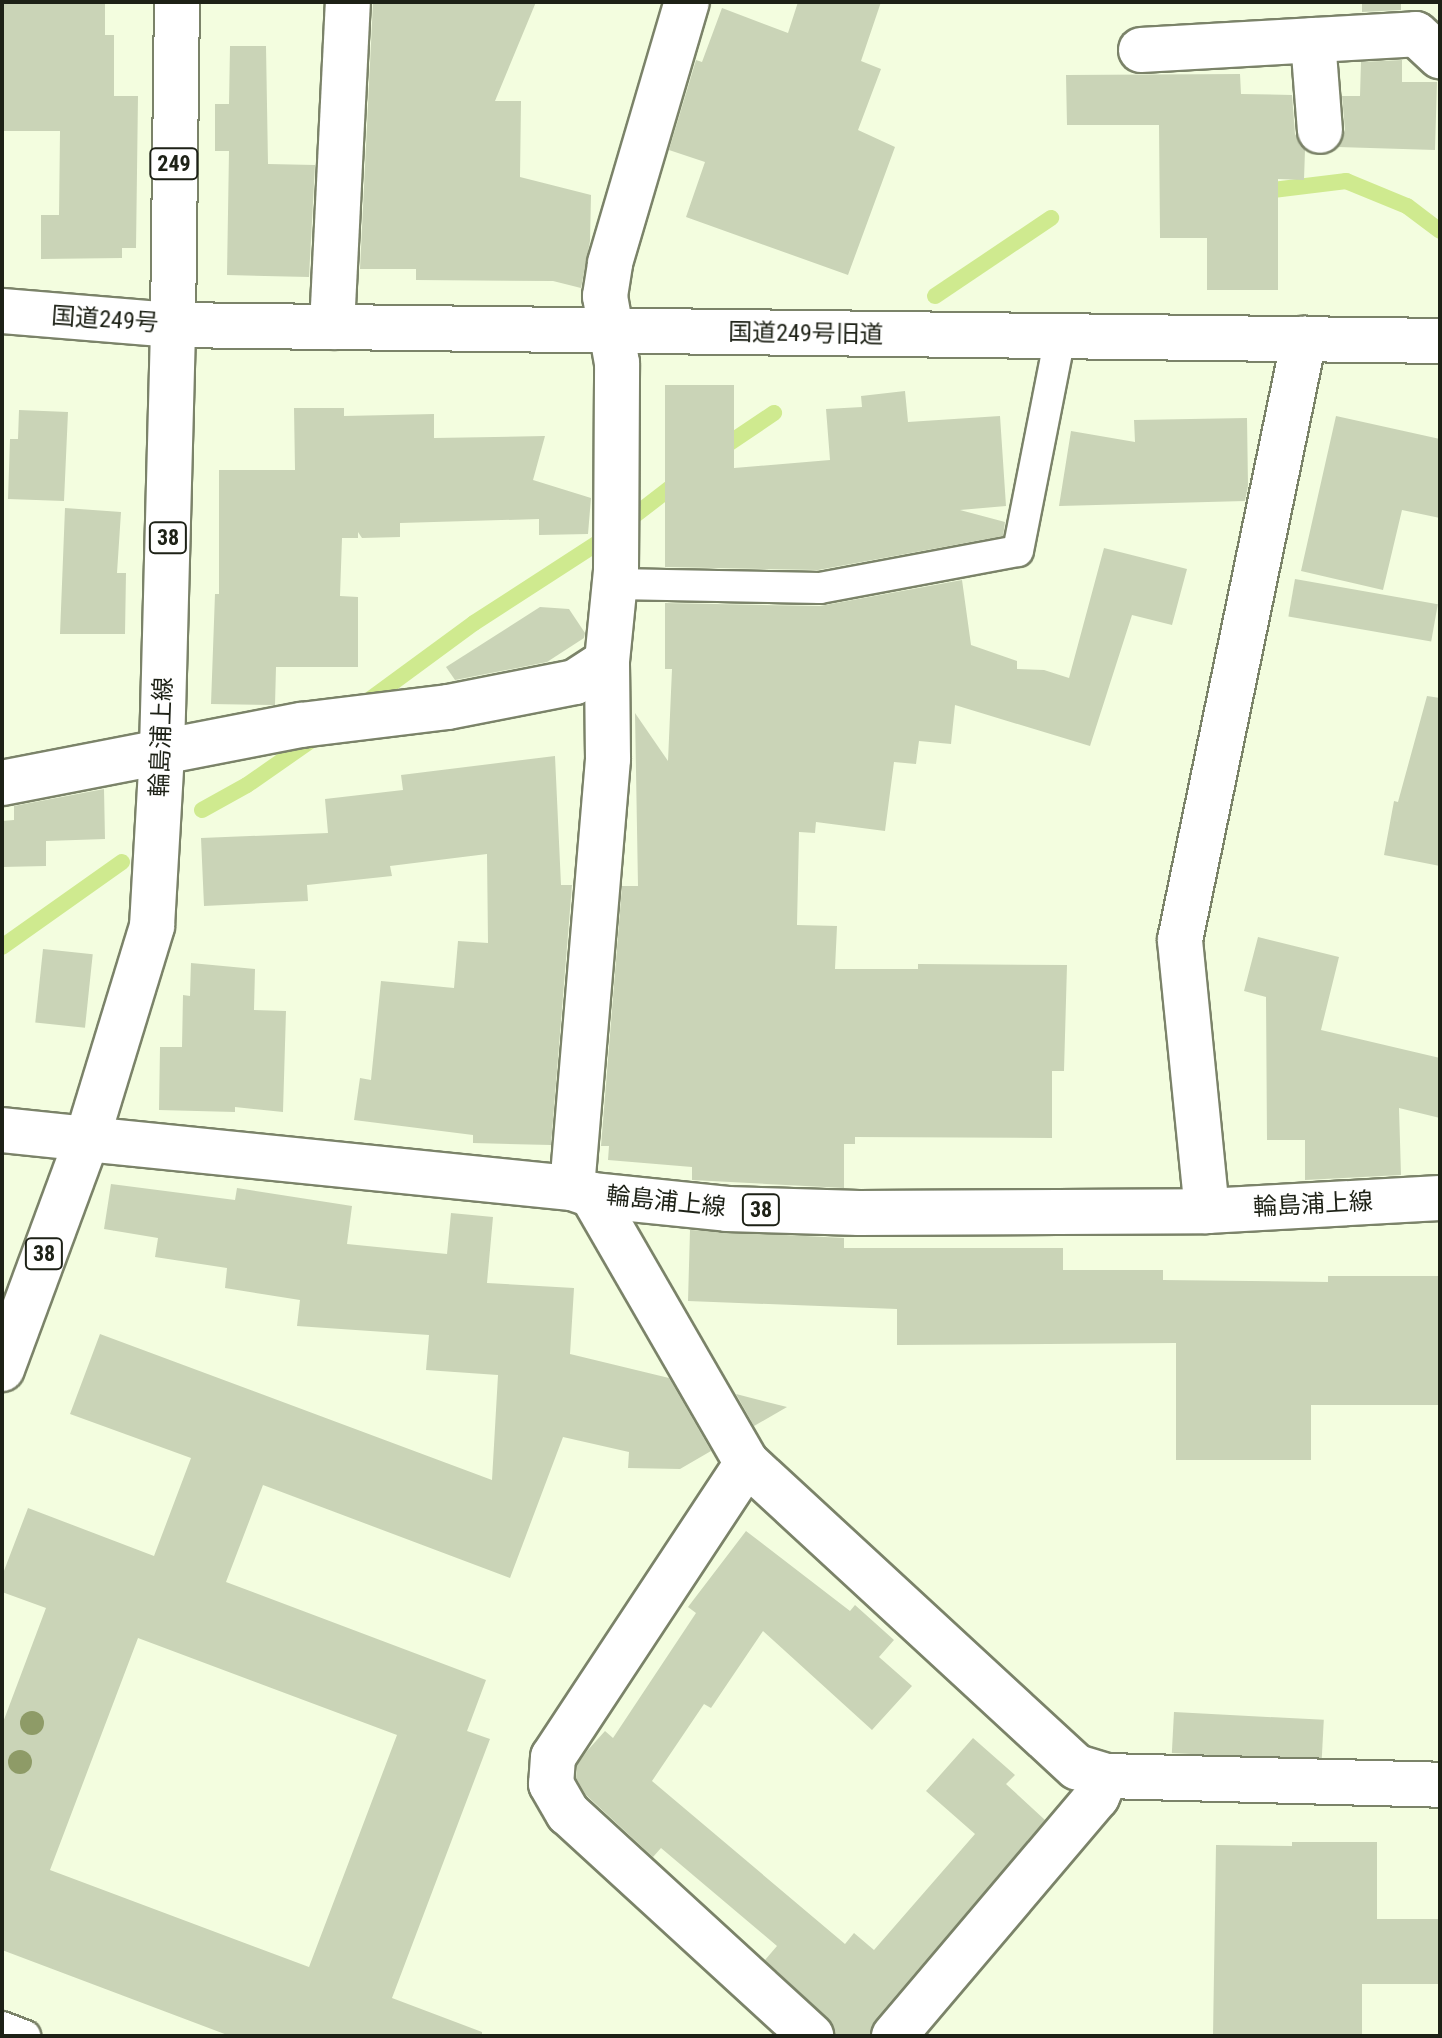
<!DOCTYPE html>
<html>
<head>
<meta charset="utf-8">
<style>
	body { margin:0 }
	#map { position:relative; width:1442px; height:2038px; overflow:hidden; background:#f3fddf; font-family:"Roboto Condensed","Noto Sans JP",sans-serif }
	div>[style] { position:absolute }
	.stream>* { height:16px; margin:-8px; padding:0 8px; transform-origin:8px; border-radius:8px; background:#cfea8f }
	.building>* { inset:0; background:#cad4b7; transform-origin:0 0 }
	.roads { filter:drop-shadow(2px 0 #7b8369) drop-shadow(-2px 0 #7b8369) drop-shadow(0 2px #7b8369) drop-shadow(0 -2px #7b8369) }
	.service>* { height:30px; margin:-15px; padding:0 15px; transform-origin:15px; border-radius:15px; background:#fff }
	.minor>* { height:44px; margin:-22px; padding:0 22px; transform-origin:22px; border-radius:22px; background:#fff }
	.tertiary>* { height:44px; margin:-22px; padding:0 22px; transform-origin:22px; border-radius:22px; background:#fff }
	.primary>* { height:44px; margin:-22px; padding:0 22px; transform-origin:22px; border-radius:22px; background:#fff }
	.trunk>* { height:44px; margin:-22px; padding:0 22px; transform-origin:22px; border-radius:22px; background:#fff }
	.trees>* { width:24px; height:24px; margin:-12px; border-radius:50%; background:#8e9b67 }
	span { translate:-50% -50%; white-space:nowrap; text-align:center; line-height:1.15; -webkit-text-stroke:7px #fff; paint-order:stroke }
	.shield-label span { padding:2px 6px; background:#fff; border:2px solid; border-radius:6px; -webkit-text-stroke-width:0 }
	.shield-label { font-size:22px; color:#1d2116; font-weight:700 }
	.street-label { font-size:24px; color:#1d2116 }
	.frame { position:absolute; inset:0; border:4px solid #1d2116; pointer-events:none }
</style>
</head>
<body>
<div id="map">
	<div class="stream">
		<i style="left:1273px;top:190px;width:74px;rotate:-7deg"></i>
		<i style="left:1346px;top:181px;width:66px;rotate:22.3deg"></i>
		<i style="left:1407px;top:206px;width:41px;rotate:37.1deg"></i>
		<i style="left:935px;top:296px;width:140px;rotate:-33.9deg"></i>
		<i style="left:716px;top:452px;width:70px;rotate:-33.9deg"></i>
		<i style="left:361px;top:706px;width:140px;rotate:-36.3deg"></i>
		<i style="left:474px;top:623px;width:155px;rotate:-32.9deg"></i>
		<i style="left:604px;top:539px;width:98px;rotate:-37.6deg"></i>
		<i style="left:202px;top:810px;width:51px;rotate:-29.1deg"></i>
		<i style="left:247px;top:785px;width:88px;rotate:-34.8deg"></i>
		<i style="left:2px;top:947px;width:147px;rotate:-35.3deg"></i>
	</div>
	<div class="building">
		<i style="clip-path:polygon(2px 2px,105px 2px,105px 35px,114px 35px,114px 96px,138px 96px,136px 248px,122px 248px,122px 258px,41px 259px,41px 215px,59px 215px,60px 131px,2px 131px)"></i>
		<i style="clip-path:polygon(373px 2px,536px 2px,495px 101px,521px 101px,520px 177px,591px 195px,590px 241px,581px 288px,553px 281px,416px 280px,416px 269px,360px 269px)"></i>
		<i style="clip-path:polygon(798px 2px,881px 2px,861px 61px,881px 69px,858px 130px,895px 147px,848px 275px,686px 217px,705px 162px,669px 150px,696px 60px,702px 62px,722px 8px,788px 33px)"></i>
		<i style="clip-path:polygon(1362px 2px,1401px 2px,1401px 10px,1362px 12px)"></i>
		<i style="clip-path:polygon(230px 46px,266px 46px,268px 164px,315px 165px,309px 277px,227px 275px,229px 151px,215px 151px,215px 104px,229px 104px)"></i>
		<i style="clip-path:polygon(1402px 60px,1402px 82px,1437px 82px,1435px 150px,1338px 147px,1345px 130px,1342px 96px,1360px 96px,1361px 62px)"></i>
		<i style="clip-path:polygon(1240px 74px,1241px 94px,1292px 95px,1295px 134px,1305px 150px,1304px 180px,1278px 179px,1278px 290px,1207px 290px,1207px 238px,1160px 238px,1159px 125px,1067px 125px,1066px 75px)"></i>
		<i style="clip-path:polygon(665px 385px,734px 385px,734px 468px,830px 460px,826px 409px,862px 407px,861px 396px,905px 391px,908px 422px,1000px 416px,1006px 506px,960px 510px,1005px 522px,1003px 536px,818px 570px,665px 567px)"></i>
		<i style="clip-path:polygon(294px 408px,344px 408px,344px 416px,434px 414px,434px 438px,545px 436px,533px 480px,591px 498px,588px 534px,539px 535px,539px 519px,400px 523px,400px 537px,362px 538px,358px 532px,358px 538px,342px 538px,340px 596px,358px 597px,358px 667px,276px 667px,275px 705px,211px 704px,215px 594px,219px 594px,219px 470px,295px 470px)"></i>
		<i style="clip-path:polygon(19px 410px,68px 412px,64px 501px,8px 499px,10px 439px,18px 439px)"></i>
		<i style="clip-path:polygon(1336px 416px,1440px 439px,1440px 518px,1402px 510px,1383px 590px,1301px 571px)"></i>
		<i style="clip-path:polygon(1247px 418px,1248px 486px,1245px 501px,1059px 506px,1071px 431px,1135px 442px,1134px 420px)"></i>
		<i style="clip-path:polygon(65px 508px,121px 512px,117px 573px,126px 573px,125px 634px,60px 634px)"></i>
		<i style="clip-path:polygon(1104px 548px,1187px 569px,1172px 625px,1132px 615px,1090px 746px,955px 705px,951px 744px,919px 741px,916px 764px,894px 762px,885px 831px,816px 822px,815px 833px,799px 832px,797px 925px,837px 926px,835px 969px,918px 969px,918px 964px,1067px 965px,1064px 1071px,1052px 1071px,1052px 1138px,855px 1137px,855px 1144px,844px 1144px,844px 1188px,692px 1180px,692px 1167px,608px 1160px,609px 1146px,601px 1146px,622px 886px,638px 886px,635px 713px,668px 761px,672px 669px,665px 669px,665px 603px,820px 606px,962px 580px,971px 645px,1017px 661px,1017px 669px,1044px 670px,1069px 678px)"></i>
		<i style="left:1295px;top:579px;width:145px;height:38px;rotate:10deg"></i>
		<i style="clip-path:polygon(540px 607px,569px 609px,585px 633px,584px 638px,547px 662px,455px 680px,446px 667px)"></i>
		<i style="clip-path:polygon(1427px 696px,1440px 698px,1440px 866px,1384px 855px,1394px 801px,1398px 802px)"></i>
		<i style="clip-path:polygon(555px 756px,561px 885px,572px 885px,551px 1145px,473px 1143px,473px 1135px,354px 1120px,360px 1078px,371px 1080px,381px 981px,454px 988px,458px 941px,488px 943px,487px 854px,390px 866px,392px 876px,307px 885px,308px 901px,204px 906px,201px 838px,328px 833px,325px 799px,403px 790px,401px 775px)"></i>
		<i style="clip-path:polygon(104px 789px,105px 839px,46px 841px,46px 866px,2px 867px,2px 821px,14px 820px,14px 806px)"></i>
		<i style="clip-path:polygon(1258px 937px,1339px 957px,1321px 1030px,1440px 1058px,1440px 1118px,1399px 1108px,1401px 1175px,1305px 1180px,1305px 1140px,1267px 1140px,1266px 997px,1244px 991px)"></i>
		<i style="left:43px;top:949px;width:50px;height:74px;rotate:6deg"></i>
		<i style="clip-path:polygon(191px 963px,255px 969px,254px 1010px,286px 1011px,283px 1112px,235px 1107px,235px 1112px,159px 1110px,160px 1047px,182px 1047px,183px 995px,190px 996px)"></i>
		<i style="clip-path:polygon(evenodd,111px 1184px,235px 1200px,237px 1188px,352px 1206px,347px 1244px,447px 1254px,451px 1213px,493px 1217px,487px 1283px,574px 1288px,570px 1354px,669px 1378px,711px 1451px,680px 1469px,628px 1468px,629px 1452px,563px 1437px,510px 1578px,263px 1485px,226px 1582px,486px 1680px,467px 1731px,490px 1739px,392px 1998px,482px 2032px,482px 2036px,230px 2036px,2px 1950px,2px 1725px,46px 1608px,2px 1592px,2px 1576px,28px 1508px,154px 1556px,191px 1458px,70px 1414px,100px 1334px,492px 1480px,498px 1375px,426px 1370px,429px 1335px,297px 1326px,300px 1300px,225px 1288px,227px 1268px,155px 1257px,158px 1238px,104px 1229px,111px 1184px,138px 1638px,397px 1735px,309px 1967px,50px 1870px,138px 1638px)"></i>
		<i style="clip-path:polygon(690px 1230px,844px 1238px,844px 1248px,1063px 1248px,1063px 1270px,1163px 1270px,1163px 1280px,1328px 1282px,1328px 1276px,1440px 1276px,1440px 1405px,1311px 1405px,1311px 1460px,1176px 1460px,1176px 1343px,897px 1345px,897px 1309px,688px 1301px)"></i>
		<i style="clip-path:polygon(736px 1394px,787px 1407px,754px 1426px)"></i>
		<i style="clip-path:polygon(746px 1531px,850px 1611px,855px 1605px,894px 1640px,879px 1657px,912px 1686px,872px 1730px,763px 1631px,711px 1708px,704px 1704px,652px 1781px,845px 1944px,854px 1933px,874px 1950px,975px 1834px,926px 1791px,973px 1738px,1015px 1775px,1006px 1784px,1045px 1820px,875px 2020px,870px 2036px,835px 2036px,828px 2018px,765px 1960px,777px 1946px,661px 1848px,653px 1857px,586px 1795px,576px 1778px,577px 1765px,587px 1751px,605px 1731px,613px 1738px,696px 1613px,688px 1607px)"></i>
		<i style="left:1174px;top:1712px;width:150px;height:41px;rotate:3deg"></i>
		<i style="clip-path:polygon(1292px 1842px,1377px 1842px,1377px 1919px,1440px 1919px,1440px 1984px,1362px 1984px,1362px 2036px,1213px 2036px,1216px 1845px,1292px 1846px)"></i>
	</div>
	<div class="roads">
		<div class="service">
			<i style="left:616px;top:584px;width:204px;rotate:1.1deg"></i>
			<i style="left:820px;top:588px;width:201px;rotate:-10.6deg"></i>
			<i style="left:1018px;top:551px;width:218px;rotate:-78.9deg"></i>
			<i style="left:2px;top:2027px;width:25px;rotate:21deg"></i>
		</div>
		<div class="minor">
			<i style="left:1313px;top:40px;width:91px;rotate:85.6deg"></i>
			<i style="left:1141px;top:50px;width:275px;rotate:-3.3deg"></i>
			<i style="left:1416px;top:34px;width:33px;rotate:43deg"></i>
			<i style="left:332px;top:327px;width:325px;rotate:-87.2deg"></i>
			<i style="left:2px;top:783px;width:305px;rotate:-11deg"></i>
			<i style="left:301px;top:725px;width:148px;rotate:-7deg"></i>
			<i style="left:448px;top:707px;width:129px;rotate:-11.1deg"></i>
			<i style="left:575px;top:682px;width:38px;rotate:-33deg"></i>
			<i style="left:2px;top:1130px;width:85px;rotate:6deg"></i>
			<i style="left:572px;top:1188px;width:431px;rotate:-85.2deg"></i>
			<i style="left:608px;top:759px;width:98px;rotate:-90.6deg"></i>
			<i style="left:607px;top:661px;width:90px;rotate:-84.3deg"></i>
			<i style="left:616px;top:571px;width:208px;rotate:-89.7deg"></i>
			<i style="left:617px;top:363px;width:68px;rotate:-100.2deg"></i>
			<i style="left:605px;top:296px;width:33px;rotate:-81deg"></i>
			<i style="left:610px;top:263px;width:272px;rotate:-73.6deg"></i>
			<i style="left:592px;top:1195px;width:310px;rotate:60deg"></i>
			<i style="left:747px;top:1463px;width:449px;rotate:42.7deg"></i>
			<i style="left:1077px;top:1767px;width:30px;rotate:17deg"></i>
			<i style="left:1106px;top:1776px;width:334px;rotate:1.5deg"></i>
			<i style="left:1207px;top:1211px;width:272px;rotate:-95.7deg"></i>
			<i style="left:1180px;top:940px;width:614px;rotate:-78.34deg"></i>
			<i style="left:747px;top:1463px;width:352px;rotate:123.4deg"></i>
			<i style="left:553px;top:1757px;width:27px;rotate:94deg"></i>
			<i style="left:551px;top:1784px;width:34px;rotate:60deg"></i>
			<i style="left:568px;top:1813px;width:330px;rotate:42.5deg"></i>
			<i style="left:894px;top:2036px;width:314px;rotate:-49.7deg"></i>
			<i style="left:1097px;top:1797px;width:23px;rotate:-67deg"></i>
		</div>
		<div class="tertiary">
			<i style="left:173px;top:325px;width:1267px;rotate:0.72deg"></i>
		</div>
		<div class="primary">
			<i style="left:87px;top:1139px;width:487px;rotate:5.8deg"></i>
			<i style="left:572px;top:1188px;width:21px;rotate:19deg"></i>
			<i style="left:592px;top:1195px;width:136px;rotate:5.9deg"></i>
			<i style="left:727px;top:1209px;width:132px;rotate:1.7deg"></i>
			<i style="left:859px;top:1213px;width:348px;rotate:-0.3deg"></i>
			<i style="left:1207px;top:1211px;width:233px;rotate:-3.2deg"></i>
			<i style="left:2px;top:1369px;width:245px;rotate:-69.7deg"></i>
			<i style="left:87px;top:1139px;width:223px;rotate:-73deg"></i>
			<i style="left:152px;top:926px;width:176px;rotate:-86.7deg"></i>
			<i style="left:162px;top:750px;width:425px;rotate:-88.5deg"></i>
		</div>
		<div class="trunk">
			<i style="left:2px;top:311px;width:172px;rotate:4.7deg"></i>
			<i style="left:173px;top:325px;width:323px;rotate:-89.3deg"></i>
		</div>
	</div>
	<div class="trees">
		<i style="left:32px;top:1723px"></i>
		<i style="left:20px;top:1762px"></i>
	</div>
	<div class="shield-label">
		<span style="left:174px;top:164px">249</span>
		<span style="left:168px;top:538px">38</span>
		<span style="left:761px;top:1210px">38</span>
		<span style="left:44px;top:1254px">38</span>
	</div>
	<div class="street-label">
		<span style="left:105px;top:320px;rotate:4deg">国道249号</span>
		<span style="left:806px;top:334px;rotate:1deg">国道249号旧道</span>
		<span style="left:162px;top:737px;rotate:-88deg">輪島浦上線</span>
		<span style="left:666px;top:1202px;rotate:6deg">輪島浦上線</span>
		<span style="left:1313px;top:1205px;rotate:-3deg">輪島浦上線</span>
	</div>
	<div class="frame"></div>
</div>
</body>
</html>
